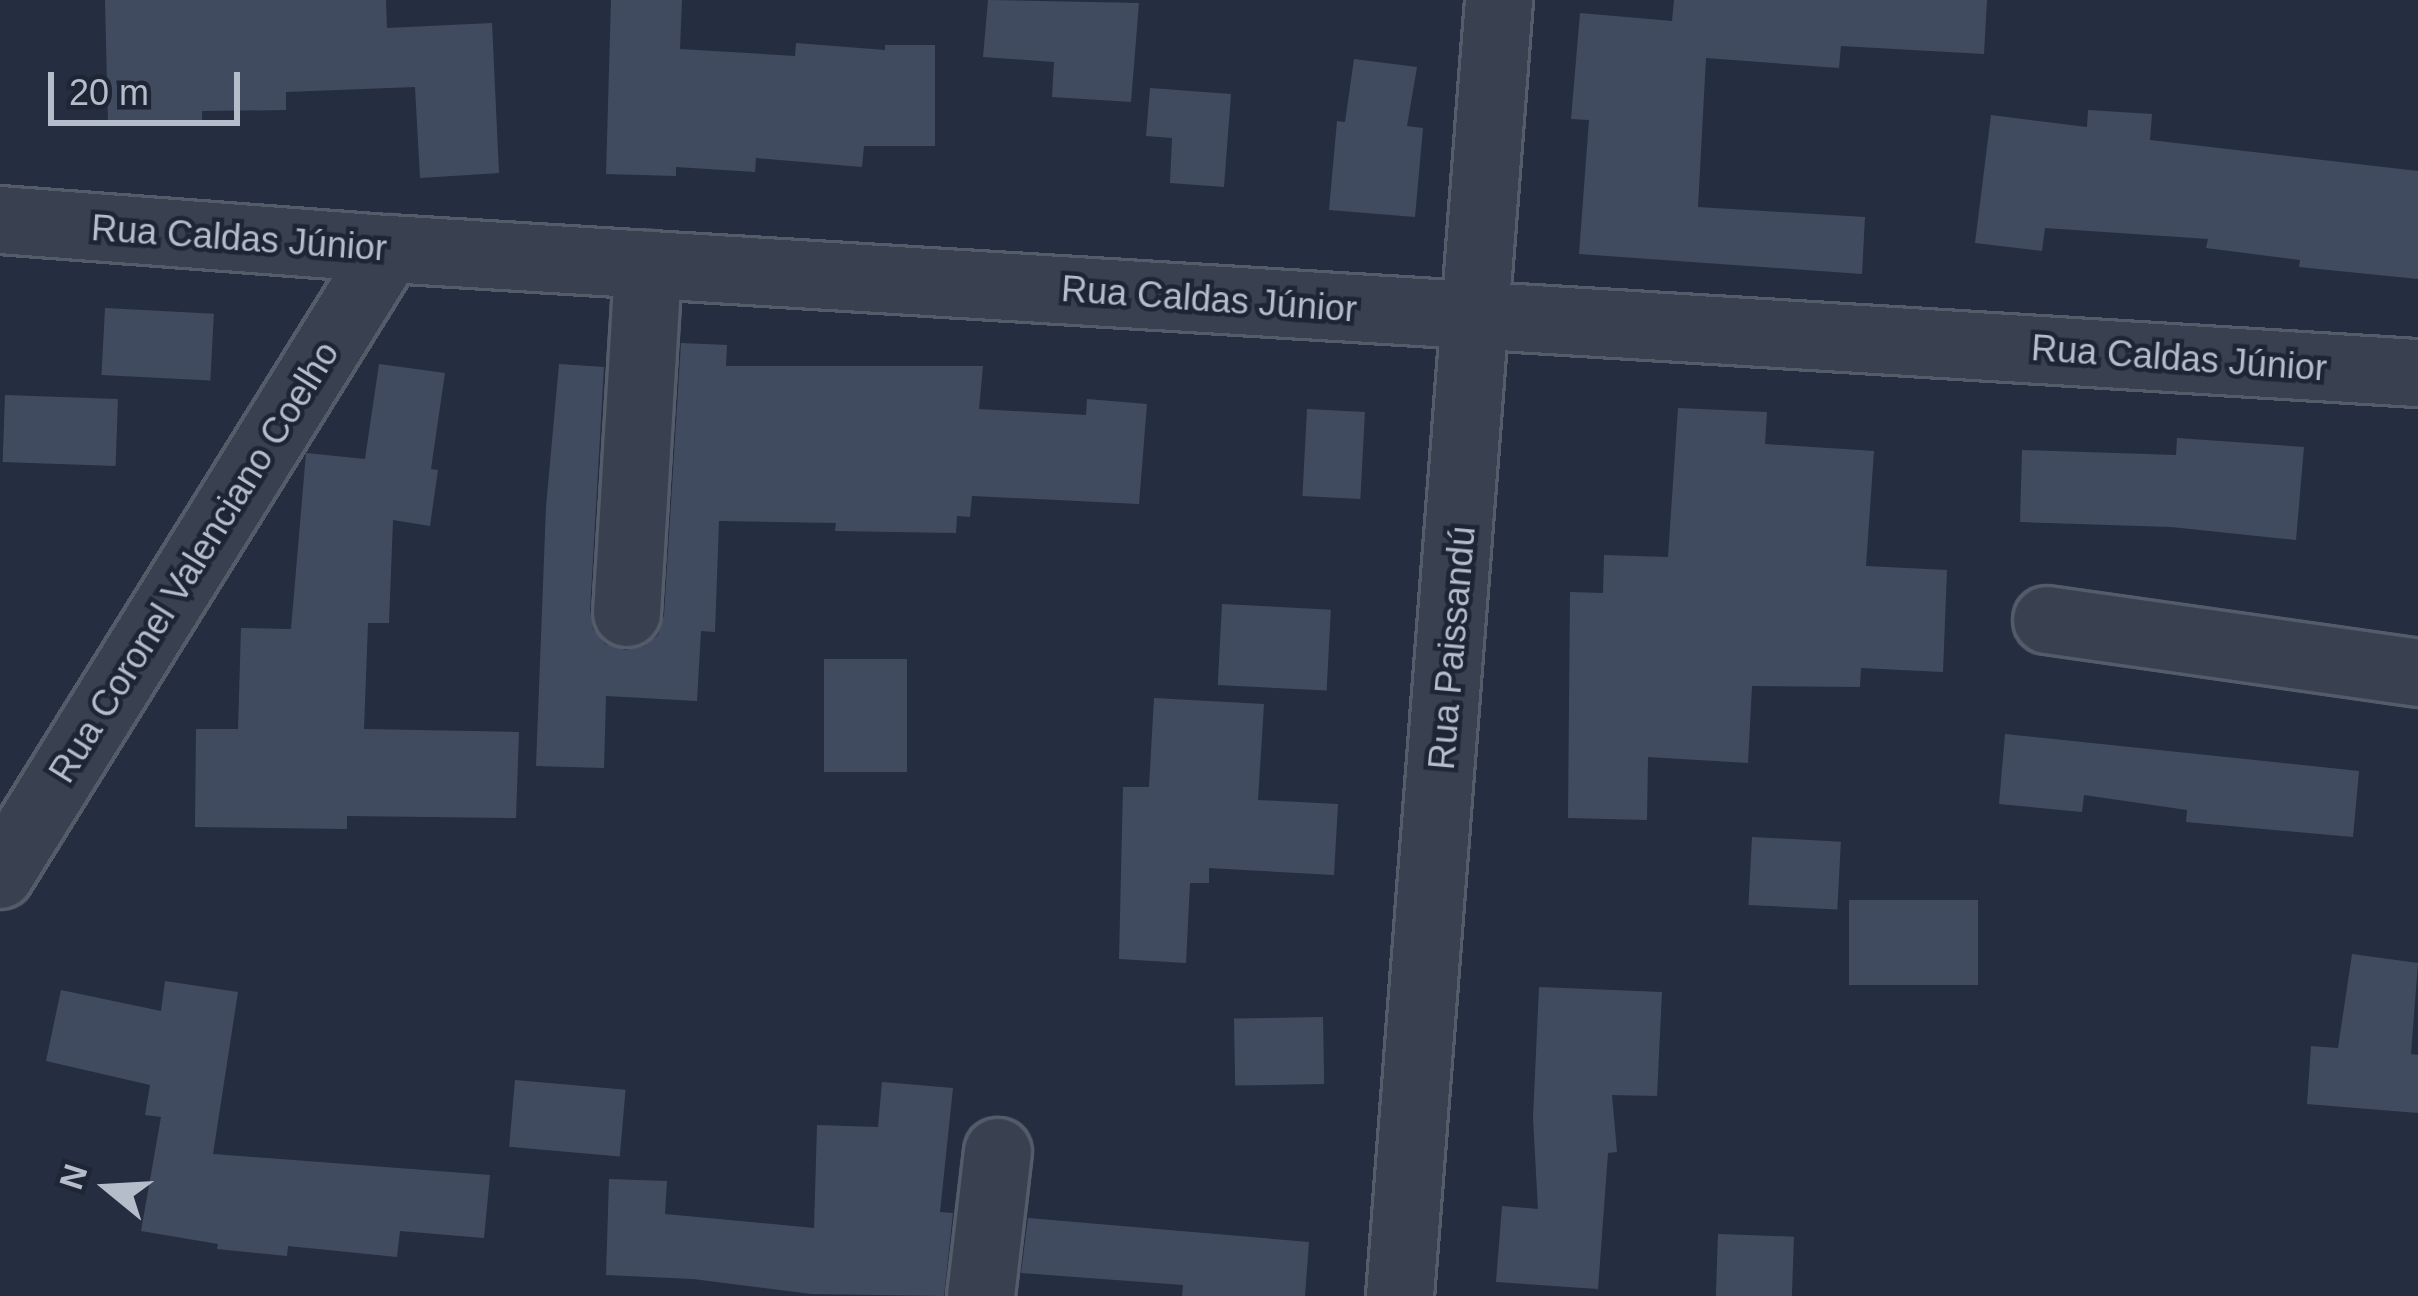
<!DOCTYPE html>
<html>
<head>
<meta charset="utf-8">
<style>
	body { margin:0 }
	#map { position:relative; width:2418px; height:1296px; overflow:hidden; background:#252e40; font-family:Arial,sans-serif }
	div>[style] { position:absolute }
	.building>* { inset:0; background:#414b60; transform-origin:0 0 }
	.roads { filter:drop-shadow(3px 0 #545c6a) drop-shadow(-3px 0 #545c6a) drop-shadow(0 3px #545c6a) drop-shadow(0 -3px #545c6a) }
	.minor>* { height:66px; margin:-33px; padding:0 33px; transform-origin:33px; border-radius:33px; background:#394150 }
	span { translate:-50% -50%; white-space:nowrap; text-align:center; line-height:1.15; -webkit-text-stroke:9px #1e2635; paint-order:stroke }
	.street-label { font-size:36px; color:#b5bcca }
	.north { position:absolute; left:48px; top:1128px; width:120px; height:120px; -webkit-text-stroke:9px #1e2635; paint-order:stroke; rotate:288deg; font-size:33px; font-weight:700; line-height:48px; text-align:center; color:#b5bcca }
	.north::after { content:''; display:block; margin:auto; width:42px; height:54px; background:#b5bcca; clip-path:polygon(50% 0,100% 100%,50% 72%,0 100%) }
	.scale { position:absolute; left:48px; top:72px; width:192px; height:54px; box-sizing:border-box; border:6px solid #b5bcca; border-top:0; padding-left:15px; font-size:36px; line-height:42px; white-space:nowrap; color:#b5bcca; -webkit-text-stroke:9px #1e2635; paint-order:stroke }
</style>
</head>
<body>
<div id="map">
	<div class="building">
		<i style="clip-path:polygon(105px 0,386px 0,387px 28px,492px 23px,499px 173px,420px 178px,415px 87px,286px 92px,286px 110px,202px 111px,202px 122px,108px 124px)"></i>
		<i style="clip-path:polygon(611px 0,682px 0,680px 49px,795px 56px,796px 43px,885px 50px,885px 45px,935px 45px,935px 146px,864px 146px,862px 167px,756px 158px,755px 172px,676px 167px,676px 176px,606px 174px)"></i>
		<i style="clip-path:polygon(988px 0,1139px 3px,1131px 102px,1052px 97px,1054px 62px,983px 57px)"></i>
		<i style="clip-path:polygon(1674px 0,1987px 0,1984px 54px,1841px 46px,1839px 68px,1706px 58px,1698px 207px,1865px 217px,1862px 274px,1579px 254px,1589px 120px,1571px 119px,1580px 13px,1672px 21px)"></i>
		<i style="clip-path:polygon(1354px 59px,1417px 67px,1407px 126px,1423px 128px,1415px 217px,1329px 210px,1337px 121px,1345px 122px)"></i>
		<i style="clip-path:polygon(1150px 88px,1231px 94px,1224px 187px,1170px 183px,1172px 138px,1146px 136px)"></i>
		<i style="clip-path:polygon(2088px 110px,2152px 114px,2150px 140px,2418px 171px,2418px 279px,2299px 267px,2300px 260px,2206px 248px,2208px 239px,2045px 228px,2042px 251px,1975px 243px,1991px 115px,2087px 127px)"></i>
		<i style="left:105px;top:308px;width:109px;height:67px;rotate:3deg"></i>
		<i style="clip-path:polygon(681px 343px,727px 345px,726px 366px,983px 366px,979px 409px,1086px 415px,1087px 399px,1147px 404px,1139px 504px,972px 496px,970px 517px,957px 516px,956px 533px,835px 531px,836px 523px,719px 521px,715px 632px,701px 631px,697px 701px,606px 696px,604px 768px,536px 766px,546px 507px,559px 364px,604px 367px,590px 611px,593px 629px,605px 644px,626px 650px,645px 646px,658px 635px,664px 615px)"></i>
		<i style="clip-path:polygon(379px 364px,445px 373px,431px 469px,438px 470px,430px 526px,393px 520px,389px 623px,368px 623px,364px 729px,519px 732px,516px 818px,347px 816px,347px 829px,195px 827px,196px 729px,238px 729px,241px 628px,291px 629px,306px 453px,365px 459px)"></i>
		<i style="left:5px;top:395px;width:113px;height:67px;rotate:2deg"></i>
		<i style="clip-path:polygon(1678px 408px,1767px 412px,1765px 444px,1874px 451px,1866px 566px,1947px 570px,1943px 672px,1861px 668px,1860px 687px,1752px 686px,1748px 763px,1648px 757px,1647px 820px,1568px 818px,1570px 592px,1603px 593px,1604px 555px,1668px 557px)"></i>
		<i style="left:1307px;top:409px;width:58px;height:87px;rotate:3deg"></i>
		<i style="clip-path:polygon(2177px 438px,2304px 447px,2296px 540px,2171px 527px,2020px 522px,2022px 450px,2176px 455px)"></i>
		<i style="left:1222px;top:604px;width:109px;height:81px;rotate:3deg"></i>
		<i style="left:907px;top:659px;width:113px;height:83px;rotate:90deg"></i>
		<i style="clip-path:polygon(1154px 698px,1264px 704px,1258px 800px,1338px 804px,1334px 875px,1209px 868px,1209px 883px,1190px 883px,1186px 963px,1119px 959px,1123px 787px,1149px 787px)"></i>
		<i style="clip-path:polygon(2005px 734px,2359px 771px,2353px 837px,2186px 822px,2187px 810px,2084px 795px,2082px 812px,1999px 804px)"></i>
		<i style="left:1752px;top:837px;width:89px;height:68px;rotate:3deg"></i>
		<i style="left:1849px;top:900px;width:129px;height:85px"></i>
		<i style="clip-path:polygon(2352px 954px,2418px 963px,2411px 1054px,2418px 1055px,2418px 1113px,2307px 1104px,2311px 1046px,2338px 1048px)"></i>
		<i style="clip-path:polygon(165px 981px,238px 992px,213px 1154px,490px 1175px,484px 1238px,400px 1231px,397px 1257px,288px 1246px,287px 1256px,217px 1249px,218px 1244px,141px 1231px,161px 1117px,145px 1115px,150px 1085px,46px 1061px,61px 990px,161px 1011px)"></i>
		<i style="clip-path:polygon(1539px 987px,1662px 992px,1657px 1096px,1612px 1095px,1617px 1152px,1608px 1153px,1598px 1289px,1496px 1282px,1502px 1206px,1538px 1209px,1533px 1118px)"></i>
		<i style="left:1323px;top:1017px;width:67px;height:89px;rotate:89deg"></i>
		<i style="left:515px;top:1080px;width:111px;height:67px;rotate:5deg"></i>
		<i style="clip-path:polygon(882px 1082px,953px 1088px,940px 1212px,953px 1213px,944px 1296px,811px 1294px,693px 1279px,606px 1275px,609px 1179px,667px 1181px,665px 1214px,814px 1228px,817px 1125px,878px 1127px)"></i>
		<i style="clip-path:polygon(1028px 1218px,1309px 1242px,1305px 1296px,1182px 1296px,1183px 1285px,1021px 1273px)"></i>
		<i style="left:1718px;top:1234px;width:76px;height:62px;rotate:2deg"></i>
	</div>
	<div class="roads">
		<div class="minor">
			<i style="left:0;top:220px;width:390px;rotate:4.3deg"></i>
			<i style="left:389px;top:249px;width:2033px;rotate:3.5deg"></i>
			<i style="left:627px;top:613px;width:349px;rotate:-86.5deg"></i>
			<i style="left:2047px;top:620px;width:375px;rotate:8.1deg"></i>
			<i style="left:0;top:875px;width:737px;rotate:-58.14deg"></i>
			<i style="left:981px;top:1296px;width:145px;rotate:-83.3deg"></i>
			<i style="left:1400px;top:1296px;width:1300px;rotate:-85.63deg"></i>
		</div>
	</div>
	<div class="street-label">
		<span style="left:239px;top:238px;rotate:4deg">Rua Caldas Júnior</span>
		<span style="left:1209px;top:299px;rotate:4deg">Rua Caldas Júnior</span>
		<span style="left:2179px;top:358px;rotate:4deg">Rua Caldas Júnior</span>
		<span style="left:194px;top:562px;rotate:-58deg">Rua Coronel Valenciano Coelho</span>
		<span style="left:1452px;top:648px;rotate:-85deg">Rua Paissandú</span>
	</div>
	<div class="north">N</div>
	<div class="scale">20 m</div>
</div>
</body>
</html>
